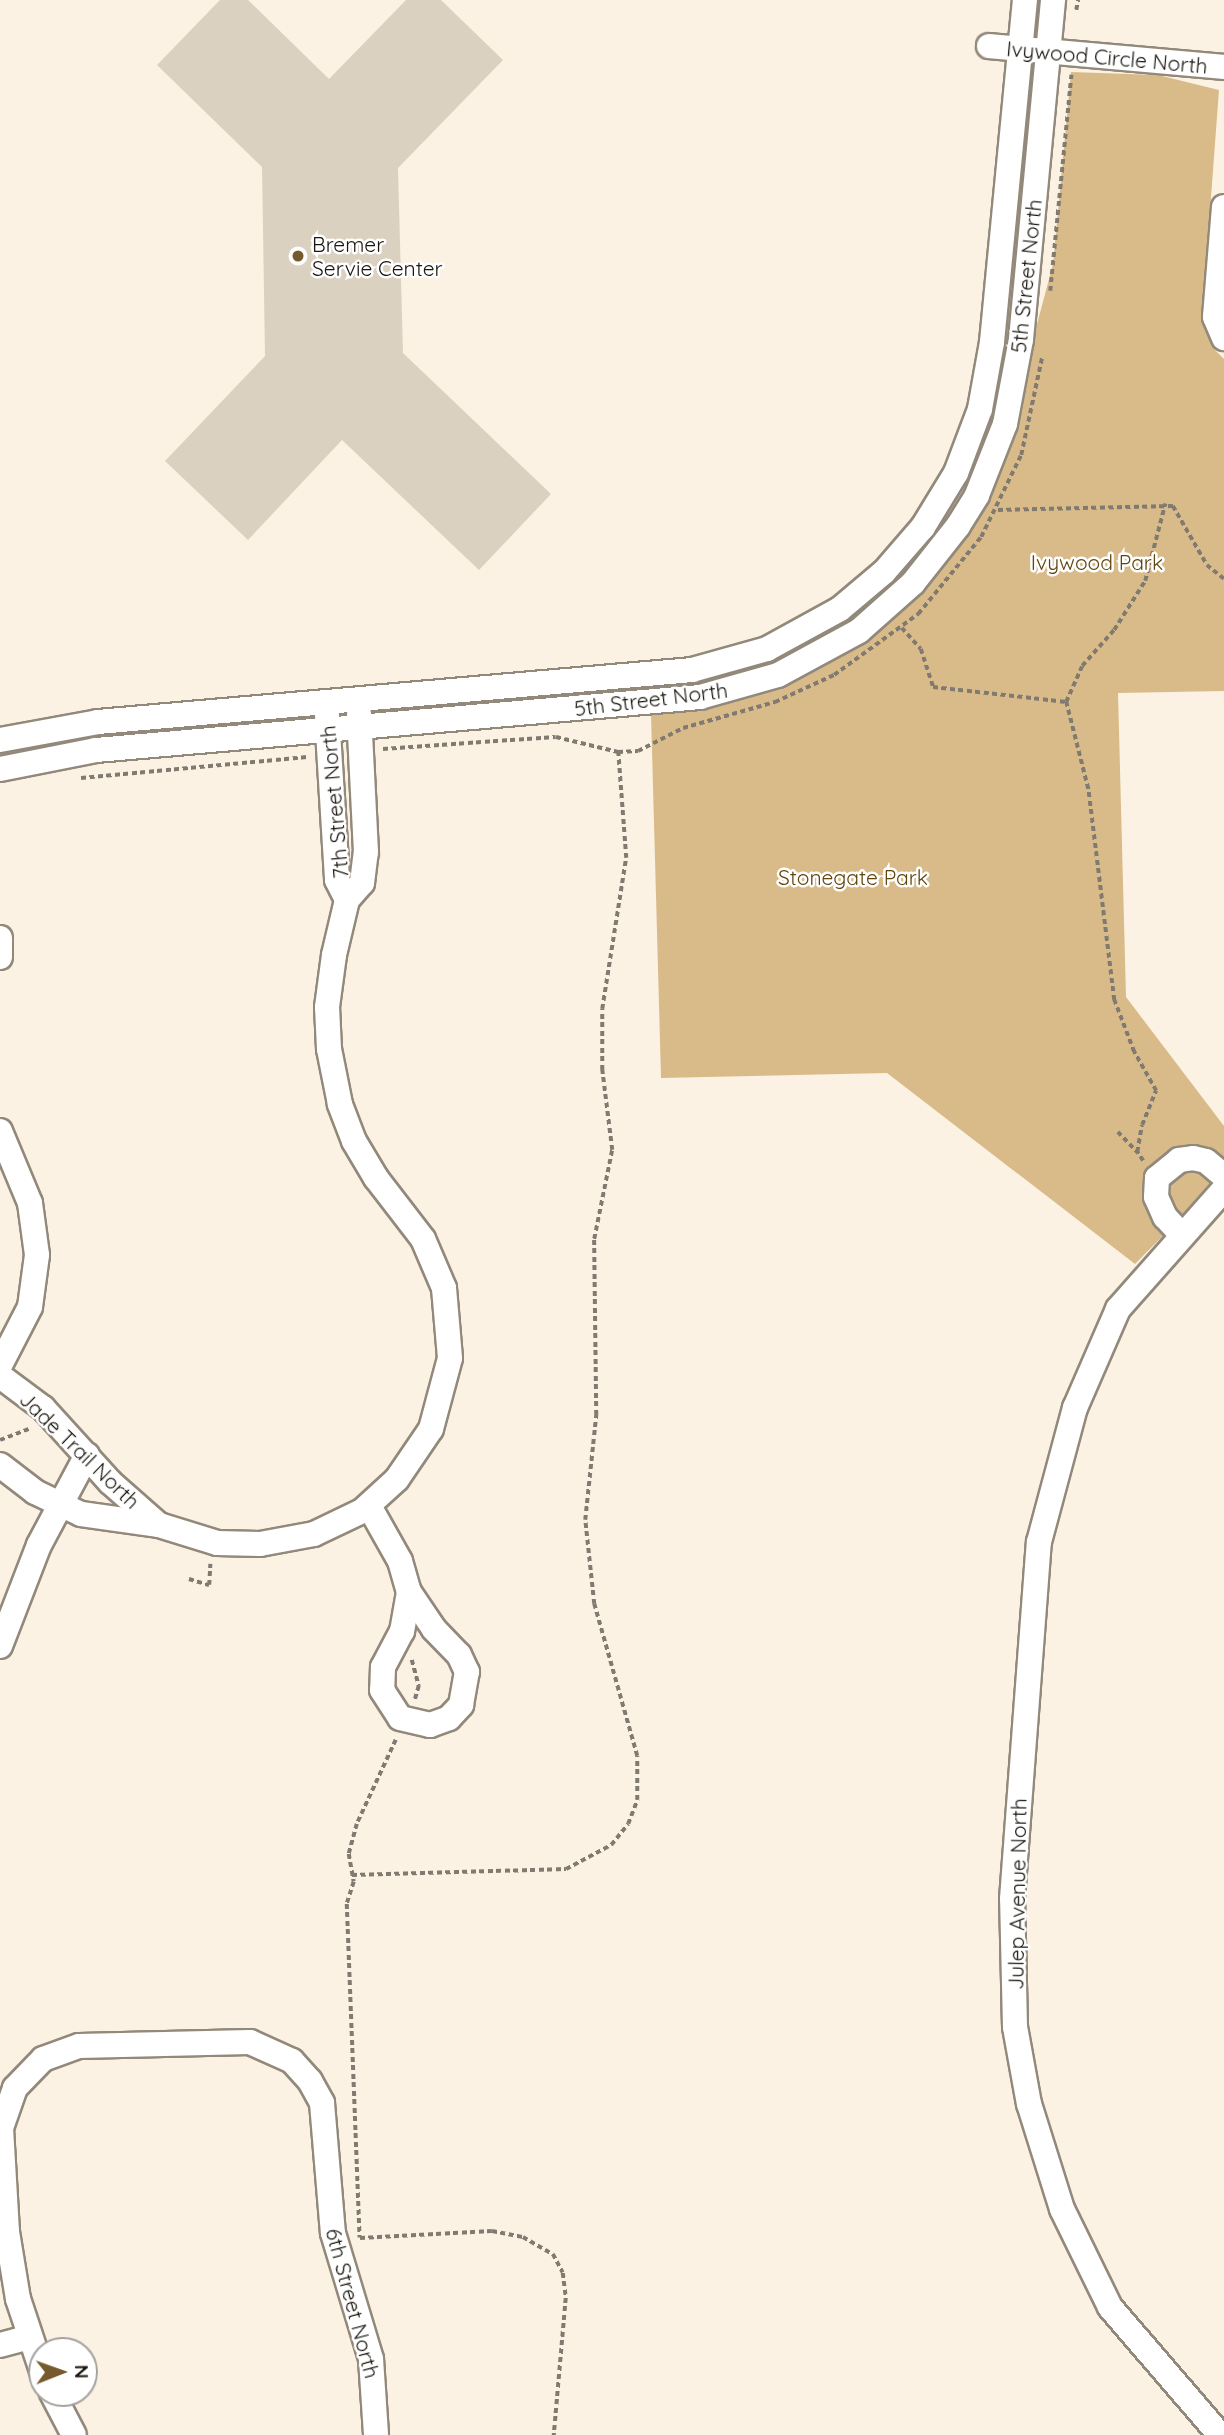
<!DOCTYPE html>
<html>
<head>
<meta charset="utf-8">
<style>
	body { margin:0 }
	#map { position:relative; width:1224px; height:2435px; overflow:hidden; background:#fcf2e3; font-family:Quicksand,sans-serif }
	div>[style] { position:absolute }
	.green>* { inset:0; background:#d9bb8a }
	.building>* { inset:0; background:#dad1c1 }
	.path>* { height:3.5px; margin-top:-1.75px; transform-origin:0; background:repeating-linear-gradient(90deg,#817a70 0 5px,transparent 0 8.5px) }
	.roads { filter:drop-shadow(2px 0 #92897b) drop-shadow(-2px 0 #92897b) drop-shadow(0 2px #92897b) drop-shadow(0 -2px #92897b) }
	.minor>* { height:24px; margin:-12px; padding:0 12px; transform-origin:12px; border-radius:12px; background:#fff }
	.dots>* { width:19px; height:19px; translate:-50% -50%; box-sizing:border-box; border:4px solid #fff; border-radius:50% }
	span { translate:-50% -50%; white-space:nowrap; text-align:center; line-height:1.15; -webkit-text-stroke:5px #fff; paint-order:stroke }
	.street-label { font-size:21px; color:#191610 }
	.poi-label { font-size:21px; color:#191610 }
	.left { translate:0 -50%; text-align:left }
	.park-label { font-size:21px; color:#60450e }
	.north { position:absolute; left:28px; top:2337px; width:70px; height:70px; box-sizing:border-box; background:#fff; border:2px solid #a3a29f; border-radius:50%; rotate:89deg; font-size:19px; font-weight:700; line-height:28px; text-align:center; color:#191610 }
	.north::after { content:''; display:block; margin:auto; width:24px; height:32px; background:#745a2c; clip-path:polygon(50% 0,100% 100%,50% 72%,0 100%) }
</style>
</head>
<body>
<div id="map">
	<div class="green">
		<i style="clip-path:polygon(1071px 72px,1158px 75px,1219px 90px,1203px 305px,1214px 349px,1224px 359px,1224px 691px,1118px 693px,1126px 997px,1224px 1126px,1224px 1174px,1135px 1264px,887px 1073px,661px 1078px,651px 714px,752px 696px,798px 677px,889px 620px,938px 572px,963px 539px,996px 478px,1053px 264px)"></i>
	</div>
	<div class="building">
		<i style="clip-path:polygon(220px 0,248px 0,329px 79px,406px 0,441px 0,503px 60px,398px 168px,403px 353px,551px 494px,479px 570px,342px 440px,248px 540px,165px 461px,265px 356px,262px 167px,157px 65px)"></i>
	</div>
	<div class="path">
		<i style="left:1076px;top:10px;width:10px;rotate:-79deg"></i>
		<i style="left:1050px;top:291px;width:217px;rotate:-84.4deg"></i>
		<i style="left:998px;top:510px;width:175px;rotate:-1.3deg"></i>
		<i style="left:1173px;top:506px;width:68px;rotate:60deg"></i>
		<i style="left:1207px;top:565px;width:22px;rotate:39deg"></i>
		<i style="left:902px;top:628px;width:28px;rotate:48deg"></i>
		<i style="left:921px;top:649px;width:40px;rotate:72deg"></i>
		<i style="left:933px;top:687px;width:134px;rotate:6.4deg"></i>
		<i style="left:383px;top:749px;width:173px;rotate:-4deg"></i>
		<i style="left:556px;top:737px;width:64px;rotate:13.6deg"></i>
		<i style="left:618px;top:752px;width:20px;rotate:-3deg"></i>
		<i style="left:638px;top:751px;width:51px;rotate:-27.1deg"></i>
		<i style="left:683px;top:728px;width:96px;rotate:-15.8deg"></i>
		<i style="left:775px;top:702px;width:65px;rotate:-24.6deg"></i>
		<i style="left:834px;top:675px;width:104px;rotate:-36deg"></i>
		<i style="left:918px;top:614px;width:99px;rotate:-50.7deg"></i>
		<i style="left:981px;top:537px;width:91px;rotate:-64deg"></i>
		<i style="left:1021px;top:455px;width:100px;rotate:-77.9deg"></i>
		<i style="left:81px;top:778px;width:227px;rotate:-5.3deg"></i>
		<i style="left:1118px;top:1132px;width:28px;rotate:46deg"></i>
		<i style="left:1143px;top:1161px;width:11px;rotate:-124deg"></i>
		<i style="left:1137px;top:1152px;width:27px;rotate:-80deg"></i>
		<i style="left:1142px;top:1125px;width:37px;rotate:-68deg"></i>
		<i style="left:1156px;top:1091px;width:45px;rotate:-119.4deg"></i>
		<i style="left:1134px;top:1052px;width:56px;rotate:-111deg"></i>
		<i style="left:1114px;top:1000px;width:213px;rotate:-97deg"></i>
		<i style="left:1088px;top:789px;width:90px;rotate:-104.2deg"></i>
		<i style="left:1066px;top:702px;width:39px;rotate:-66deg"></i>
		<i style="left:1082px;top:666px;width:48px;rotate:-48.4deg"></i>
		<i style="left:1114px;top:630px;width:58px;rotate:-57.7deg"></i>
		<i style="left:1145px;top:581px;width:80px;rotate:-75.4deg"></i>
		<i style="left:0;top:1440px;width:33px;rotate:-21deg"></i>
		<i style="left:189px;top:1579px;width:21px;rotate:17deg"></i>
		<i style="left:209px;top:1585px;width:21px;rotate:-87deg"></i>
		<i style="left:412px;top:1660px;width:27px;rotate:75deg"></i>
		<i style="left:419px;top:1686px;width:15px;rotate:106deg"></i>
		<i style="left:396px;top:1740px;width:93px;rotate:114.9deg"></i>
		<i style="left:357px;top:1824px;width:31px;rotate:105deg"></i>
		<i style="left:349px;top:1854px;width:28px;rotate:80deg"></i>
		<i style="left:354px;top:1882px;width:23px;rotate:108deg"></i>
		<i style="left:347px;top:1904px;width:334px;rotate:87.8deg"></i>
		<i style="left:360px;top:2238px;width:132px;rotate:-3deg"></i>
		<i style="left:492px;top:2231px;width:32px;rotate:11deg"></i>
		<i style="left:523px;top:2237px;width:34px;rotate:30deg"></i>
		<i style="left:553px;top:2254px;width:21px;rotate:62deg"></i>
		<i style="left:563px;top:2273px;width:25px;rotate:83deg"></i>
		<i style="left:566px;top:2298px;width:138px;rotate:95deg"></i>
		<i style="left:352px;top:1875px;width:214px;rotate:-1.6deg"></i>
		<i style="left:566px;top:1869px;width:51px;rotate:-28.1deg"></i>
		<i style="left:611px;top:1845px;width:27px;rotate:-51deg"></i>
		<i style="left:628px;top:1824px;width:26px;rotate:-69deg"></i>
		<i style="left:637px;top:1800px;width:44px;rotate:-90deg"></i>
		<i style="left:637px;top:1756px;width:158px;rotate:-105.8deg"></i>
		<i style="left:594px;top:1604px;width:84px;rotate:-96.1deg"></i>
		<i style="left:585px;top:1520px;width:106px;rotate:-84deg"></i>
		<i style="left:596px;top:1415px;width:176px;rotate:-90.7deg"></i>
		<i style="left:594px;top:1239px;width:91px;rotate:-78.6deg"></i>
		<i style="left:612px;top:1150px;width:81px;rotate:-97.1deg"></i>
		<i style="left:602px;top:1070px;width:61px;rotate:-90deg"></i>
		<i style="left:602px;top:1009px;width:153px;rotate:-81deg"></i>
		<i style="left:626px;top:858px;width:106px;rotate:-94.3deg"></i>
	</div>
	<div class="roads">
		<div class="minor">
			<i style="left:989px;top:46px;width:236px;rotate:5.1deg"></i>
			<i style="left:1224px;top:207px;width:110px;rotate:94.7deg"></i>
			<i style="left:1215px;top:317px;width:23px;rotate:67deg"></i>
			<i style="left:327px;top:715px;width:165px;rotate:86.5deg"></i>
			<i style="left:337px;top:880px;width:22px;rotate:63deg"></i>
			<i style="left:0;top:740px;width:100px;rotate:-10.4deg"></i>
			<i style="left:98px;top:722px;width:596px;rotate:-5deg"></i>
			<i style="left:692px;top:670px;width:78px;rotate:-15.6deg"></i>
			<i style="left:767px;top:649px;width:83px;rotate:-28.7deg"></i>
			<i style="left:840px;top:609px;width:57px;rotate:-40.1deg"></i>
			<i style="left:884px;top:572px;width:60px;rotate:-49.1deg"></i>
			<i style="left:923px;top:527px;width:63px;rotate:-58.6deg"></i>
			<i style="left:956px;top:473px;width:68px;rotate:-69.4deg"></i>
			<i style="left:980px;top:409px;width:68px;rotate:-79.8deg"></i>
			<i style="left:992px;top:342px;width:344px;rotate:-84.5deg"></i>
			<i style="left:0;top:769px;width:98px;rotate:-11.2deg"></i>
			<i style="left:96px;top:750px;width:606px;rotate:-5.01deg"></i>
			<i style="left:700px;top:697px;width:81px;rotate:-15.8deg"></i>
			<i style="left:778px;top:675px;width:92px;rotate:-28.5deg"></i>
			<i style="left:859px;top:631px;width:72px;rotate:-41.6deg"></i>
			<i style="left:913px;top:583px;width:73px;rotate:-51.7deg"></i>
			<i style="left:958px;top:526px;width:36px;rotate:-58deg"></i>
			<i style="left:977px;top:495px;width:76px;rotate:-68.5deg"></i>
			<i style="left:1005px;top:424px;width:86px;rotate:-79.3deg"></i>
			<i style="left:1021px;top:339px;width:341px;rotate:-84.6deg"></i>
			<i style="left:0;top:938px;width:19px;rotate:90deg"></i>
			<i style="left:0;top:1131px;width:78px;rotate:67.4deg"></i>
			<i style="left:30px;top:1203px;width:52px;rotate:82.3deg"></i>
			<i style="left:37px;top:1255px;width:52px;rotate:97.7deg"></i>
			<i style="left:30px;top:1307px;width:65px;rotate:117.3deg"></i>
			<i style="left:1181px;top:1234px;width:23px;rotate:-133deg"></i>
			<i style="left:1165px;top:1217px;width:22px;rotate:-114deg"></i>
			<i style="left:1156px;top:1197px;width:19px;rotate:-87deg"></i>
			<i style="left:1157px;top:1178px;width:28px;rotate:-39deg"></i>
			<i style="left:1179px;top:1160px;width:14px;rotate:-8deg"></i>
			<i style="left:1193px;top:1158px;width:13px;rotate:13deg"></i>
			<i style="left:1206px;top:1161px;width:23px;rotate:40deg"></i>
			<i style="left:0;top:1376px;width:54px;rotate:36.7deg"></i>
			<i style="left:43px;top:1408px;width:100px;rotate:47.8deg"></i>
			<i style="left:110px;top:1482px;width:65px;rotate:41.3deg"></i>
			<i style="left:0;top:1465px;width:44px;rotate:37.6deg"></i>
			<i style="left:35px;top:1492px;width:51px;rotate:25.6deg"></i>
			<i style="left:81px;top:1514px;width:79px;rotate:8deg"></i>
			<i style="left:159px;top:1525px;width:61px;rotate:17.2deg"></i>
			<i style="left:217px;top:1543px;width:43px;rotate:1.3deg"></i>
			<i style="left:260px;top:1544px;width:55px;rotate:-10.5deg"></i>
			<i style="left:314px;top:1534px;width:53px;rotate:-25.6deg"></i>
			<i style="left:362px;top:1511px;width:47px;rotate:-42.4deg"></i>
			<i style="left:397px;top:1479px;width:60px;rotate:-55.8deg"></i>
			<i style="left:431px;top:1429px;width:73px;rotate:-75deg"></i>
			<i style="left:450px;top:1358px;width:70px;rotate:-94.9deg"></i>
			<i style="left:444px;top:1288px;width:53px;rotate:-113.2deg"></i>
			<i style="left:423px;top:1239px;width:77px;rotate:-127.6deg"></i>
			<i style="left:376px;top:1178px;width:43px;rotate:-120.7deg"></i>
			<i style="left:354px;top:1141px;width:40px;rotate:-111deg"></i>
			<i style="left:340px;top:1104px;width:56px;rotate:-101.3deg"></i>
			<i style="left:329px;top:1049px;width:42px;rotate:-92.7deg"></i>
			<i style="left:327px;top:1007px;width:52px;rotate:-82.3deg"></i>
			<i style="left:334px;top:955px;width:57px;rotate:-76.7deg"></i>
			<i style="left:347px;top:900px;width:23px;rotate:-49deg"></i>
			<i style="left:362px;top:883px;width:31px;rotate:-83deg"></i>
			<i style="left:366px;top:852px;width:138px;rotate:-92.9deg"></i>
			<i style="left:369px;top:1506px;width:63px;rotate:60.6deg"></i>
			<i style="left:400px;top:1561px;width:32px;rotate:74deg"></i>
			<i style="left:409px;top:1592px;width:40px;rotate:100deg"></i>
			<i style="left:402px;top:1631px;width:41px;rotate:117.8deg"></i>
			<i style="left:383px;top:1667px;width:23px;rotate:92deg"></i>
			<i style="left:382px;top:1690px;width:33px;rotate:57deg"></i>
			<i style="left:400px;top:1718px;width:31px;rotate:13deg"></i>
			<i style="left:430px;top:1725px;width:20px;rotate:-20deg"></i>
			<i style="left:449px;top:1718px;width:18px;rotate:-47deg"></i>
			<i style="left:461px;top:1705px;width:34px;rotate:-80deg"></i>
			<i style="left:467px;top:1672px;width:19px;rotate:-115deg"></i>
			<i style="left:459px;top:1655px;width:36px;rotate:-134deg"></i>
			<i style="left:434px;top:1629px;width:45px;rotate:-124deg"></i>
			<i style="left:0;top:1646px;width:108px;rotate:-68.9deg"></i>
			<i style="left:39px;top:1545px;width:102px;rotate:-61.9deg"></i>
			<i style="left:0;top:2345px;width:30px;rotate:-15deg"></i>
			<i style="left:42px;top:2371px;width:76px;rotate:-108.4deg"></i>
			<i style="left:18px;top:2299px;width:68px;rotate:-99.3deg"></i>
			<i style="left:7px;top:2232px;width:104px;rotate:-93.3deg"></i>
			<i style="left:1px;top:2128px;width:42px;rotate:-70.7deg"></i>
			<i style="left:15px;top:2088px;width:40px;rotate:-46deg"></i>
			<i style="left:43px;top:2059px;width:38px;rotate:-20deg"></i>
			<i style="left:79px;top:2046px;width:171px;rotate:-1.3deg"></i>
			<i style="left:250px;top:2042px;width:46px;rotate:24.3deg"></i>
			<i style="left:292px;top:2061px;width:27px;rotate:48deg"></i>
			<i style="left:310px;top:2081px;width:25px;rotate:61deg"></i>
			<i style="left:322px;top:2103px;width:130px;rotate:85.2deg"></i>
			<i style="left:333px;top:2233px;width:132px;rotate:73.2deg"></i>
			<i style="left:371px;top:2359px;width:76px;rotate:86.2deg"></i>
			<i style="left:52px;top:2393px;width:47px;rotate:62.4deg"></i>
			<i style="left:1220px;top:2435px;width:169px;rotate:-130.7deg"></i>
			<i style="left:1110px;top:2307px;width:109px;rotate:-116.1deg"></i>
			<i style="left:1062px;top:2209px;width:110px;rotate:-107.4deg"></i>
			<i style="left:1029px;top:2104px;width:78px;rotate:-100.3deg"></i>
			<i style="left:1015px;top:2027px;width:128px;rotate:-91.3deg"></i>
			<i style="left:1012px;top:1899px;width:358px;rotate:-85.7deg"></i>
			<i style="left:1039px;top:1542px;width:139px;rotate:-75deg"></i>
			<i style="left:1075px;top:1408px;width:108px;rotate:-66.5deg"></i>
			<i style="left:1118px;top:1309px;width:160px;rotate:-48.5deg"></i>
		</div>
	</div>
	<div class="dots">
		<i style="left:298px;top:256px;background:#745a2c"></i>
	</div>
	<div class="street-label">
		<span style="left:1107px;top:57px;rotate:5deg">Ivywood Circle North</span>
		<span style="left:1026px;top:276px;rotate:-84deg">5th Street North</span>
		<span style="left:651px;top:699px;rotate:-7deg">5th Street North</span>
		<span style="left:334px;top:802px;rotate:-95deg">7th Street North</span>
		<span style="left:80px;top:1450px;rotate:44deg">Jade Trail North</span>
		<span style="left:1017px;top:1894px;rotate:-89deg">Julep Avenue North</span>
		<span style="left:353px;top:2303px;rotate:75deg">6th Street North</span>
	</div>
	<div class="poi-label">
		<span class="left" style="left:312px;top:256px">Bremer<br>Servie Center</span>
	</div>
	<div class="park-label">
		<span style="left:1097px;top:562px">Ivywood Park</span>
		<span style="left:853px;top:877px">Stonegate Park</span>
	</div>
	<div class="north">N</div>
</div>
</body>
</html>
